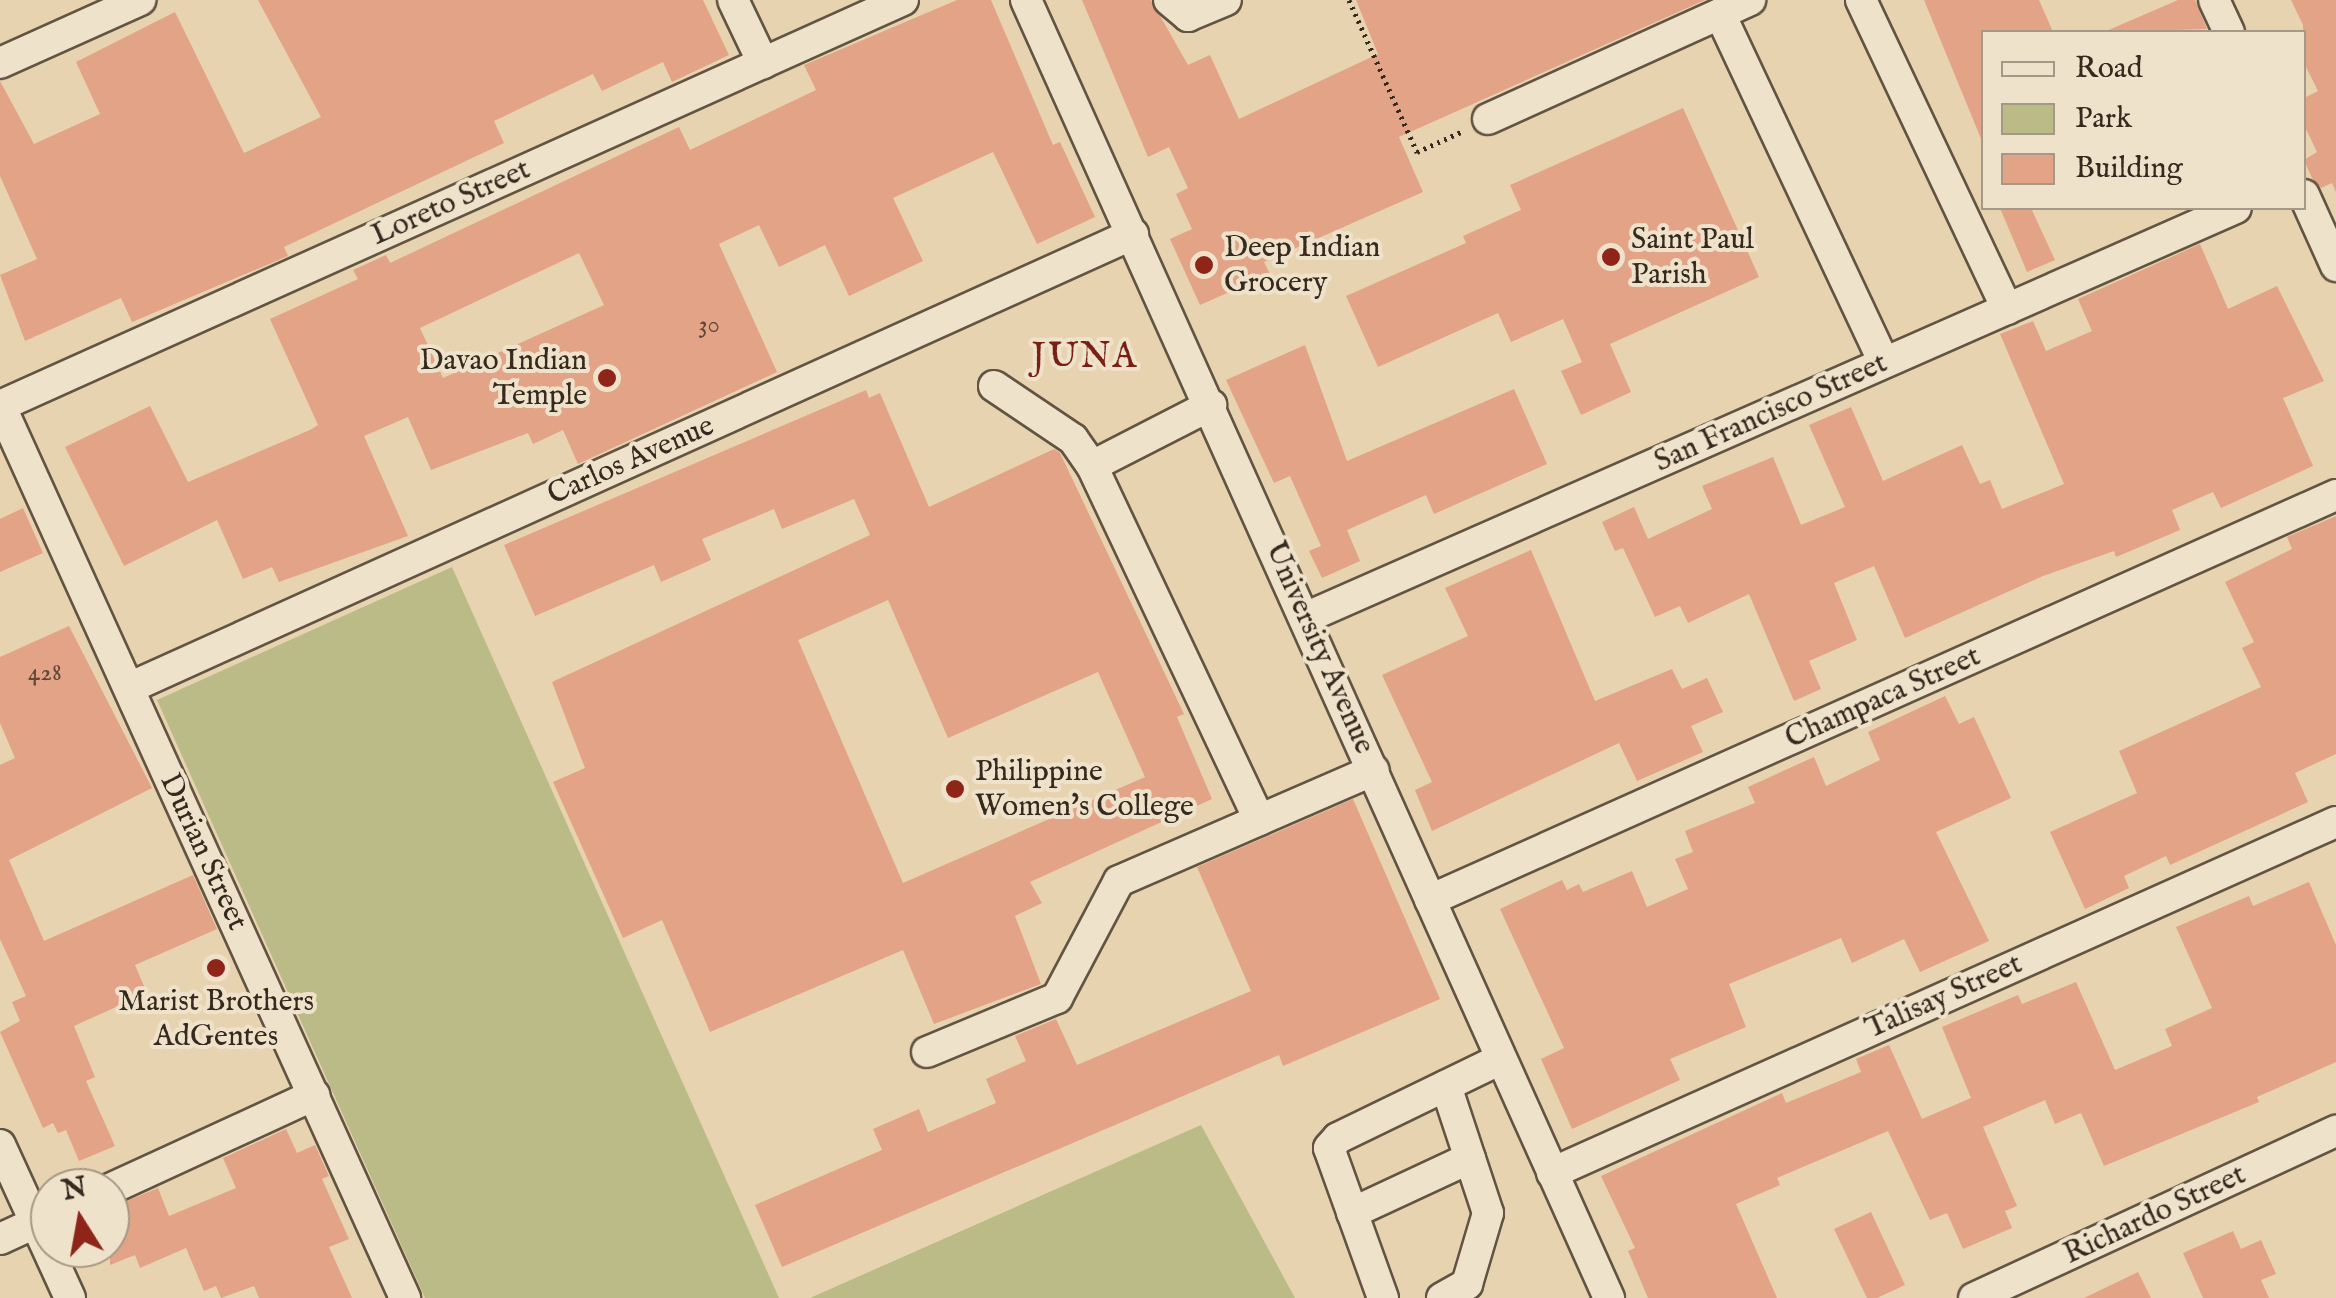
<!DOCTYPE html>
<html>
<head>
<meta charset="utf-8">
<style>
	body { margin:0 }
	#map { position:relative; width:2336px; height:1298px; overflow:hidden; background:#e7d3af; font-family:"IM FELL English",serif }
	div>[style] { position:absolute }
	.green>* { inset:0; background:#bbbb87 }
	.building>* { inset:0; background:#e3a386 }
	.path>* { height:5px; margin-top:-2.5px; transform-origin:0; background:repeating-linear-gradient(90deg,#36291e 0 2.5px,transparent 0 7.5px) }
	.roads { filter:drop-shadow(2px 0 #625442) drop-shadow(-2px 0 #625442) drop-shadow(0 2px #625442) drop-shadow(0 -2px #625442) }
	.minor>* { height:30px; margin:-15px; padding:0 15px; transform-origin:15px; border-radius:15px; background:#efe2cb }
	.dots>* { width:28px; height:28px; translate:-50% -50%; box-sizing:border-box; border:5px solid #efe2cb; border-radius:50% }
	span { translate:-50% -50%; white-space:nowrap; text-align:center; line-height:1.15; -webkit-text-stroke:8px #efe2cb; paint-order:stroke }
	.number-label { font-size:25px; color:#614838 }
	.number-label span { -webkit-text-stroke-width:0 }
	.street-label { font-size:30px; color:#36291e }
	.poi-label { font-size:30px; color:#36291e }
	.left { translate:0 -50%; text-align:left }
	.right { translate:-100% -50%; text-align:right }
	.quarter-label { font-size:35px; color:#7a1f14; letter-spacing:2.5px }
	.legend { position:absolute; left:1981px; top:30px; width:325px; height:180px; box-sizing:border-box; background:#efe2cb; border:2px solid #a59886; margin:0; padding:12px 18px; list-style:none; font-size:30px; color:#36291e }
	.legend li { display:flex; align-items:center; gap:20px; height:50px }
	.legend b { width:50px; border:2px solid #a59886 }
	.north { position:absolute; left:30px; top:1168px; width:100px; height:100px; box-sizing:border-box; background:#efe2cb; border:2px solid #a59886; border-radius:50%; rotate:349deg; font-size:28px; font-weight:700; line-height:40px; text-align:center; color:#36291e }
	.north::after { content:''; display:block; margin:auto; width:35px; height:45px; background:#8f2418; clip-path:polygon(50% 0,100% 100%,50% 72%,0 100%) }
</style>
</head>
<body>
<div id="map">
	<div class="green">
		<i style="clip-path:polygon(452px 567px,779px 1298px,425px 1298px,157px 700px)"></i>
		<i style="clip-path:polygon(1201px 1125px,1295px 1298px,810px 1298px)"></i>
	</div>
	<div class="building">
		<i style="clip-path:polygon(258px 0,703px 0,729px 55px,672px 82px,663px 62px,602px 91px,593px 74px,494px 121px,504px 143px,284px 247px,288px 256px,132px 322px,121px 298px,25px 341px,0 275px,37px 259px,0 176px,0 81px,34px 144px,100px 114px,76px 62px,175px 12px,244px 153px,321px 117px)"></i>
		<i style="clip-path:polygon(evenodd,957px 0,991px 0,1053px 145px,1060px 142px,1095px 217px,1037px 244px,993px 152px,893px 198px,923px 261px,849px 296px,825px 245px,779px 267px,759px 225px,719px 244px,777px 372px,578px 464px,563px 430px,533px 444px,528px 433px,431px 470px,408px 417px,364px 436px,408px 536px,279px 582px,272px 567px,243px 579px,217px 520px,124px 566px,65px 447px,150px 406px,188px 482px,310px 430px,318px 425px,270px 319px,358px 279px,353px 270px,386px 255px,390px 263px,679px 127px,690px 150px,816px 90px,804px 65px,957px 0,579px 253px,604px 305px,443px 378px,420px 328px,579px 253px)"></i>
		<i style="clip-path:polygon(1082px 0,1151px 0,1188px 65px,1210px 55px,1239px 119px,1378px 54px,1356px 0,1705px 0,1399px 137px,1423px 192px,1264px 262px,1270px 274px,1200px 305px,1170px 239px,1192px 229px,1176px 194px,1188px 188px,1169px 147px,1148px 157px)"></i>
		<i style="clip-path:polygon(1924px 0,2039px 0,2053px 32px,1984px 32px,1984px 146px)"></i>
		<i style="clip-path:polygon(2178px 0,2195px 0,2207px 29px,2104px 32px)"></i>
		<i style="clip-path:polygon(2291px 0,2336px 0,2336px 192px,2332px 183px,2321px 188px,2312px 178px,2304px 160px,2317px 152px,2304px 125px,2304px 98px,2318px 91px,2304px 63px,2303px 25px)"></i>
		<i style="clip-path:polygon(1683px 108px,1759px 277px,1610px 344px,1631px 392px,1581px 415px,1561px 371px,1582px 362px,1563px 319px,1511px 342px,1498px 313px,1378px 367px,1346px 296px,1466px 243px,1463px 236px,1521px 210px,1510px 185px)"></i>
		<i style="clip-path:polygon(2000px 208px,2031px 208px,2055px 260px,2027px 272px)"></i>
		<i style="clip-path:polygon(2200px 244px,2228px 309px,2277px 286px,2324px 381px,2283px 398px,2313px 466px,2221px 508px,2213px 492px,2172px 510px,2180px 530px,2116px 557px,2114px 551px,2043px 576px,1905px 638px,1874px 566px,1834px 583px,1857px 640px,1809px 661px,1821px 689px,1794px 701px,1749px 594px,1688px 623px,1680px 606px,1655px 617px,1623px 548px,1615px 551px,1602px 522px,1634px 507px,1648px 539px,1712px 509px,1702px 486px,1773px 457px,1801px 525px,1845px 507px,1809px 425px,1851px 407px,1883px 481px,1962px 445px,1980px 484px,1990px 480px,2002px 509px,2064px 484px,2000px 334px,2033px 321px,2046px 351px,2092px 331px,2078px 299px)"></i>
		<i style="clip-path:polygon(1305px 345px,1347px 461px,1514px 389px,1547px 464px,1434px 514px,1426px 495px,1347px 530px,1360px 561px,1322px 578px,1309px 551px,1321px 546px,1290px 476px,1274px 483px,1226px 380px)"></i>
		<i style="clip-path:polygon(evenodd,866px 390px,869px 398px,880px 393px,929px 507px,1054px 449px,1060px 453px,1184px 714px,1177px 717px,1212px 799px,1030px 882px,1042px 903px,1015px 916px,1041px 984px,934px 1024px,903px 950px,710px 1032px,662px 920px,623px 938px,553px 782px,585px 768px,552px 682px,870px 535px,854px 499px,782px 529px,774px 509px,702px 539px,711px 560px,661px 582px,654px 565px,535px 616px,504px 545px,866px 390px,888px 600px,948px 738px,1098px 672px,1145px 777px,903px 883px,798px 640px,888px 600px)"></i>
		<i style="clip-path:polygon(23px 508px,43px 553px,0 572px,0 519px)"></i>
		<i style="clip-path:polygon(2336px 516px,2336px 754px,2295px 773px,2308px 802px,2170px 865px,2166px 856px,2124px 876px,2129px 888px,2085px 909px,2050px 832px,2137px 793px,2119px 751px,2261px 687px,2242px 648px,2254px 642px,2225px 582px,2292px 549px,2287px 537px)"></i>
		<i style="clip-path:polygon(1531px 550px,1595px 701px,1672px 669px,1682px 689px,1707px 678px,1723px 712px,1691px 726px,1703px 752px,1637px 781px,1619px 743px,1432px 831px,1415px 790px,1432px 782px,1382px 675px,1468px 636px,1445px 588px)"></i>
		<i style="clip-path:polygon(69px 626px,152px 788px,9px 860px,44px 941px,193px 875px,217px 929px,135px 965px,147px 993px,74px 1026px,95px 1077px,86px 1081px,115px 1146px,79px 1161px,66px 1130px,58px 1133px,53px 1123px,43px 1128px,0 1032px,20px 1021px,12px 1002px,26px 996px,0 939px,0 765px,15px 758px,0 723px,0 657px)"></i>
		<i style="clip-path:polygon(1945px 696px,1959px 724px,1974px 717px,2011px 798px,1936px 832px,1989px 941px,1920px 972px,1904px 939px,1852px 963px,1841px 938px,1729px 984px,1746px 1027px,1670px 1059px,1680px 1080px,1572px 1129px,1541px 1059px,1564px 1048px,1500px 909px,1562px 880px,1567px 890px,1579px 884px,1583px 892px,1632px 871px,1647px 907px,1688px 889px,1675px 859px,1693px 852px,1685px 831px,1755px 803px,1748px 787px,1814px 757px,1826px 786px,1880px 760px,1868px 732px)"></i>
		<i style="clip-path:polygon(1353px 799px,1440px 999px,1283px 1066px,1279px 1055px,782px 1267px,755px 1205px,882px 1150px,873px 1129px,919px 1109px,928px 1132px,996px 1103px,986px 1079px,1026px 1061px,1015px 1036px,1056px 1019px,1077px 1065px,1251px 991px,1197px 867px)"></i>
		<i style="clip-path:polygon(2309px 882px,2336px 945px,2336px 1062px,2257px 1097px,2259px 1102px,2104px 1166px,2081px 1113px,2055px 1124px,2045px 1100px,1983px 1127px,2017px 1206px,2005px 1211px,2012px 1228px,1963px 1249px,1947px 1213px,1930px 1220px,1888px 1131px,1777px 1178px,1780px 1185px,1736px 1204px,1777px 1298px,1648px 1298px,1628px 1251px,1635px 1248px,1601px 1176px,1782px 1093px,1786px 1103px,1861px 1072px,1856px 1059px,1889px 1045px,1922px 1119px,1971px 1098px,1942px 1027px,2018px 995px,2022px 1004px,2076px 982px,2115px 1070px,2172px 1046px,2165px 1029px,2212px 1008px,2176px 927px,2249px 896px,2253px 906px)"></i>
		<i style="clip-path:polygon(286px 1129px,297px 1153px,315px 1145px,329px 1176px,322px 1179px,349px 1239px,329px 1247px,352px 1298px,259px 1298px,254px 1286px,221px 1298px,216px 1286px,204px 1291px,186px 1248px,140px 1268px,135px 1255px,110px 1265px,110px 1208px,158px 1188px,169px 1216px,236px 1188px,223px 1158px)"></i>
		<i style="clip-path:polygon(1871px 1212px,1905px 1285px,1877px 1298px,1867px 1298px,1834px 1229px)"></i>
		<i style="clip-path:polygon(2233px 1231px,2241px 1249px,2261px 1240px,2276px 1274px,2261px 1280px,2269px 1298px,2203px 1298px,2183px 1253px)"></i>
		<i style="clip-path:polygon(2138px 1272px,2151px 1298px,2084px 1298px)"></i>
	</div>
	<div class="path">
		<i style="left:1349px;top:0;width:167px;rotate:65.9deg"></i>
		<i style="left:1417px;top:152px;width:51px;rotate:-24.5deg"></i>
	</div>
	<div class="roads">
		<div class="minor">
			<i style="left:733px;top:0;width:70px;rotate:64.5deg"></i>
			<i style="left:1026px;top:0;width:1423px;rotate:65.81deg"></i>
			<i style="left:1169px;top:0;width:25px;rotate:40deg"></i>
			<i style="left:1188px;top:16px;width:41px;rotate:-22.8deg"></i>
			<i style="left:1861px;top:0;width:342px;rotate:64.7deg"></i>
			<i style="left:2214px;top:0;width:35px;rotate:65deg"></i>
			<i style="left:1720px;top:14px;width:385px;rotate:64.8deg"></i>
			<i style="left:0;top:63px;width:154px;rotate:-24.2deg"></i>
			<i style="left:1488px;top:119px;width:288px;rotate:-24.4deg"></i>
			<i style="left:2304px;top:195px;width:78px;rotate:65.7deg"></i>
			<i style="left:994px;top:386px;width:95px;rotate:33.9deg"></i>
			<i style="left:1073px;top:439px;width:33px;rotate:55deg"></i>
			<i style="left:1092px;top:466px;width:391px;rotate:64.7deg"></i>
			<i style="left:1259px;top:820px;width:125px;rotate:-23.5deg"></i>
			<i style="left:0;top:405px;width:981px;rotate:65.6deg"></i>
			<i style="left:0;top:406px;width:990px;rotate:-24.21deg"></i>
			<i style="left:1092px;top:466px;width:134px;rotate:-27.1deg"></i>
			<i style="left:1305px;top:618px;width:1017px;rotate:-23.77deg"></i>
			<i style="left:129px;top:688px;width:1102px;rotate:-24.33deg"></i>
			<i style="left:1430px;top:900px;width:992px;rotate:-24.09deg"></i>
			<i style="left:927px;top:1052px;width:141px;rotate:-22.6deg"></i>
			<i style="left:1057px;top:998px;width:132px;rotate:-62.1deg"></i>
			<i style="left:1119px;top:881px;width:153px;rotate:-23.5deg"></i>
			<i style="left:0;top:1145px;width:168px;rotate:65.4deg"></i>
			<i style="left:1552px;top:1173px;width:859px;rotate:-24.12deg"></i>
			<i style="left:110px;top:1189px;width:225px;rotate:-24.7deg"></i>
			<i style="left:1352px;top:1213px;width:130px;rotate:-25deg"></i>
			<i style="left:0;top:1239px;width:55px;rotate:-24.7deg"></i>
			<i style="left:1383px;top:1298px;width:159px;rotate:-109.8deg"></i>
			<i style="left:1329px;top:1148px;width:13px;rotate:-48deg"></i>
			<i style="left:1338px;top:1138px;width:181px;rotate:-25.9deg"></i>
			<i style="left:1442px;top:1298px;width:29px;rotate:-29deg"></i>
			<i style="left:1467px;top:1284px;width:74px;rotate:-73.5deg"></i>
			<i style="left:1488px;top:1213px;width:134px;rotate:-108.3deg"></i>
			<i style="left:1974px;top:1298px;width:399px;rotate:-24.8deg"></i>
		</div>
	</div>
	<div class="dots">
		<i style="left:1611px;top:257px;background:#8f2418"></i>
		<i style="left:1204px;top:265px;background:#8f2418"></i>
		<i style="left:607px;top:378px;background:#8f2418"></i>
		<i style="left:955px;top:789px;background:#8f2418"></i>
		<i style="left:216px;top:968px;background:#8f2418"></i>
	</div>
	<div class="number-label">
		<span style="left:709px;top:325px">30</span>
		<span style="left:45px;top:673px">428</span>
	</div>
	<div class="street-label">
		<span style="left:451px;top:203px;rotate:-24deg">Loreto Street</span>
		<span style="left:1771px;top:413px;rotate:-24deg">San Francisco Street</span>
		<span style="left:631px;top:461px;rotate:-24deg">Carlos Avenue</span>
		<span style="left:1319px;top:648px;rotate:66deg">University Avenue</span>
		<span style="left:1883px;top:698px;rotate:-24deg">Champaca Street</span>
		<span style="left:203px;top:852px;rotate:65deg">Durian Street</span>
		<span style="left:1944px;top:997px;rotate:-24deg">Talisay Street</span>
		<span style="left:2155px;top:1215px;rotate:-25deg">Richardo Street</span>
	</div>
	<div class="poi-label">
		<span class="left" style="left:1631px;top:257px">Saint Paul<br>Parish</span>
		<span class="left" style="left:1224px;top:265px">Deep Indian<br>Grocery</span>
		<span class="right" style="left:587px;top:378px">Davao Indian<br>Temple</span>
		<span class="left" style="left:975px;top:789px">Philippine<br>Women's College</span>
		<span style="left:216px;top:1019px">Marist Brothers<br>AdGentes</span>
	</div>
	<div class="quarter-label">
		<span style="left:1085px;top:358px">JUNA</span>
	</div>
	<ul class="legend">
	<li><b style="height:12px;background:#efe2cb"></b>Road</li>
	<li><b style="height:28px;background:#bbbb87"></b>Park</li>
	<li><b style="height:28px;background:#e3a386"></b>Building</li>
	</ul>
	<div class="north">N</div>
</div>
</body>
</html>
